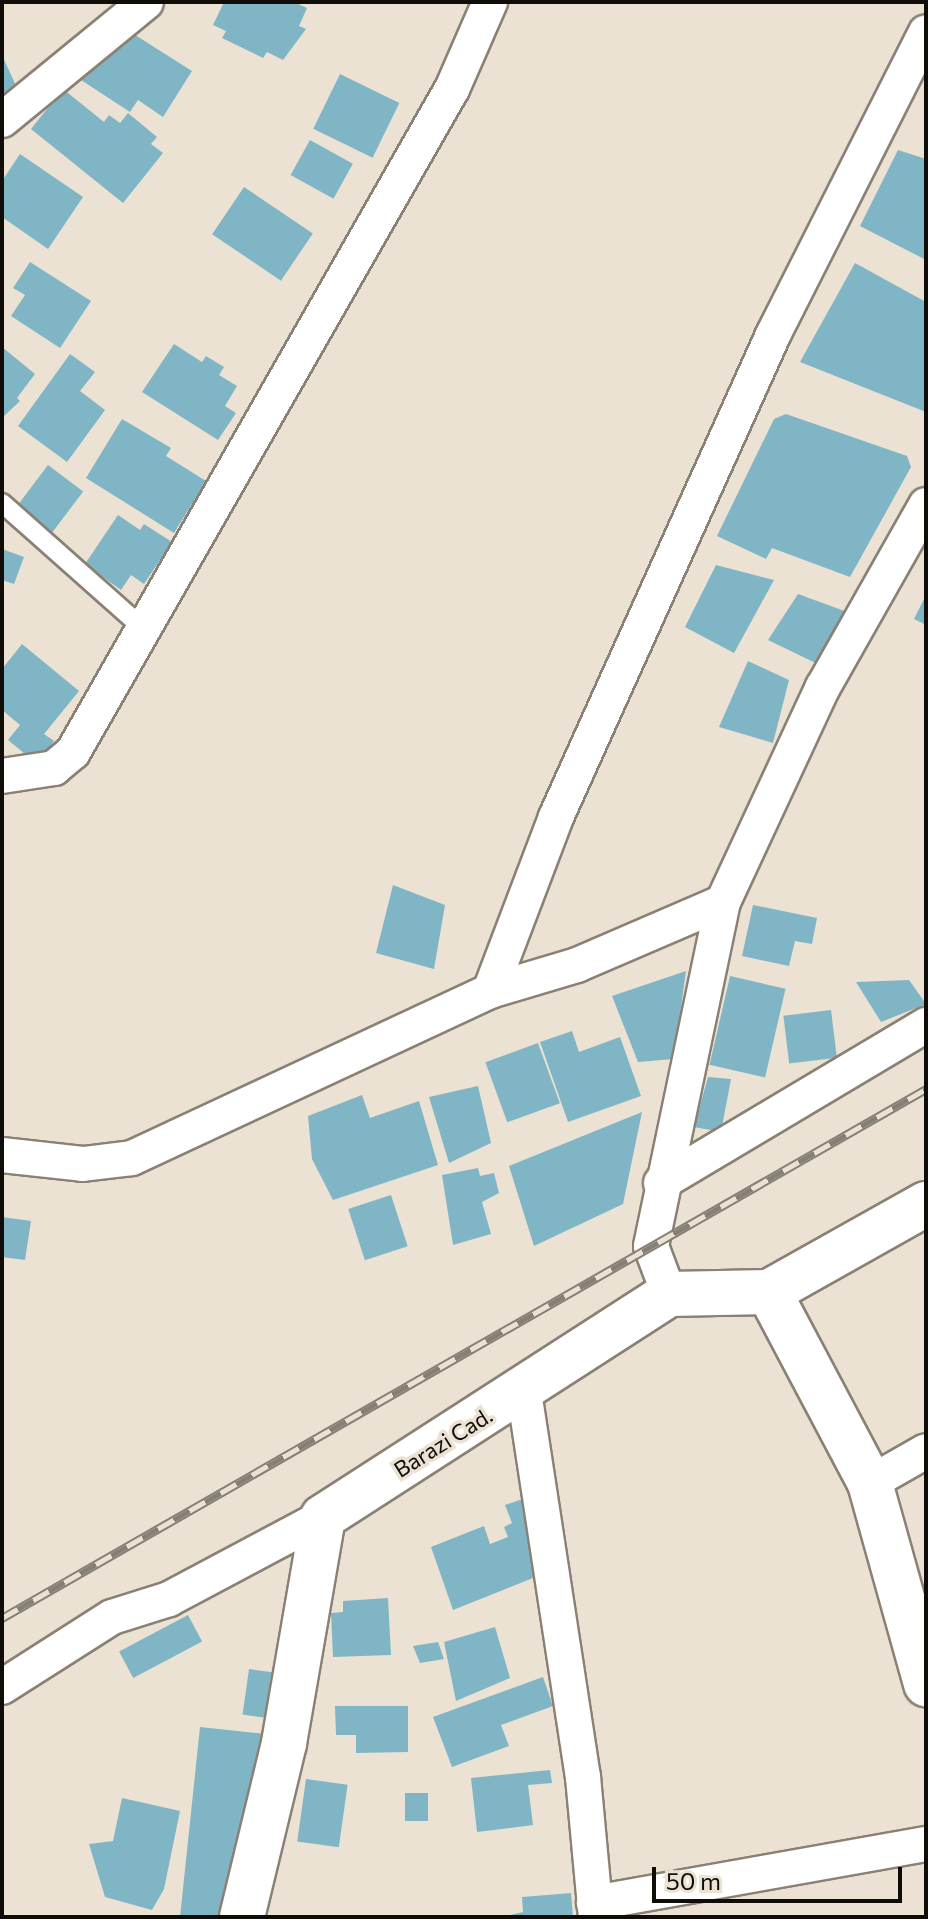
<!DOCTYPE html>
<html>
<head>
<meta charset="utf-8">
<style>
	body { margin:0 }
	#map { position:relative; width:928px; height:1919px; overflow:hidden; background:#ebe2d4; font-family:Commissioner,sans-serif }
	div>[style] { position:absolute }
	.building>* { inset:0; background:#80b5c5; transform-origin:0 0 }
	.roads { filter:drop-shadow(2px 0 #8a8174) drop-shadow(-2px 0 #8a8174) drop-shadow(0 2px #8a8174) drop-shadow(0 -2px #8a8174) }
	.lane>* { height:18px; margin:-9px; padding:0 9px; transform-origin:9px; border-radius:9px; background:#fff }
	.street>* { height:34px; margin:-17px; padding:0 17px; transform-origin:17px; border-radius:17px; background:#fff }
	.secondary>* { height:44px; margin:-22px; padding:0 22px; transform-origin:22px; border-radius:22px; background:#fff }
	.rail>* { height:9px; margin-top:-4.5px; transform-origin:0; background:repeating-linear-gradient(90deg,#ebe2d4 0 18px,#857f75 0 36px); box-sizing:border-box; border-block:2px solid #857f75 }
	span { translate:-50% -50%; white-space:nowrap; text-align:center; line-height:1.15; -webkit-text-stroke:7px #ebe2d4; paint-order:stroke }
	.street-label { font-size:22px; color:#100d08 }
	.frame { position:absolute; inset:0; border:4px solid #100d08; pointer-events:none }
	.scale { position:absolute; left:652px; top:1867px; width:250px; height:36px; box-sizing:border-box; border:4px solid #100d08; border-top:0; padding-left:10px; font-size:24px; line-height:28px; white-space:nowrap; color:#100d08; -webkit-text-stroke:6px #ebe2d4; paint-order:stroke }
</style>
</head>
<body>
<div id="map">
	<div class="building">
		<i style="clip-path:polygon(224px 2px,294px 2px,307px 8px,299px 26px,306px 29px,283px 60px,267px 52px,263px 58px,222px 38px,226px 31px,213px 25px)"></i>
		<i style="clip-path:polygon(132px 33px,192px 71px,163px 117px,138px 100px,130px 112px,81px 80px)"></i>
		<i style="clip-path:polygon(2px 55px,17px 88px,2px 102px)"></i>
		<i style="left:340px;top:74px;width:66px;height:61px;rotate:26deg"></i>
		<i style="clip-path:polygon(63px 89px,104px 122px,109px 115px,120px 123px,128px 113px,157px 137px,151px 144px,163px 153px,123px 203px,31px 129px)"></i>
		<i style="left:310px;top:140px;width:49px;height:40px;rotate:29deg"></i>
		<i style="clip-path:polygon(898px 150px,926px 159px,926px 260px,860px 226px)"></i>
		<i style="clip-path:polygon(20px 154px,83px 197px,48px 249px,2px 217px,2px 181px)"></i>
		<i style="left:244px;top:187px;width:83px;height:57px;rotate:34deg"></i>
		<i style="clip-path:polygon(30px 262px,91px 301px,60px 348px,11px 316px,25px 295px,13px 288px)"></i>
		<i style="clip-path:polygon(855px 263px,926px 302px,926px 412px,800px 362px)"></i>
		<i style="clip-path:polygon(174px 344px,202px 362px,206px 356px,224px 367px,219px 375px,237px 386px,225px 406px,236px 413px,218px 440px,142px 392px)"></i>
		<i style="clip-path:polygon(2px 347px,35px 374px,17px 398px,20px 401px,2px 418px)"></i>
		<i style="clip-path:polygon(70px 354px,95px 372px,80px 391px,105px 410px,67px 462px,18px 426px)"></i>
		<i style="clip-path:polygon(786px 414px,907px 456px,911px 467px,850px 577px,772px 548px,766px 559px,717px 536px,774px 419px)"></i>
		<i style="clip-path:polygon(122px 419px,171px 448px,166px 456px,206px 481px,174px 533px,86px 478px)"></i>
		<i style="left:48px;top:465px;width:44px;height:52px;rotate:37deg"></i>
		<i style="clip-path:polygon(118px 515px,140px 530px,144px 524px,172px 542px,144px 584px,131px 575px,121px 590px,85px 564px)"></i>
		<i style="clip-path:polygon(2px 549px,24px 557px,14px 584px,2px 580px)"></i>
		<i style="clip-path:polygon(716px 565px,774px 580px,734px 653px,685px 627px)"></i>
		<i style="clip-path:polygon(798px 594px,861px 617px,830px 670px,768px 640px)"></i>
		<i style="clip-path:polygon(926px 595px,926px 625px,914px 619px)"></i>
		<i style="clip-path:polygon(22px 644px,79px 691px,44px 734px,54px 741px,36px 763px,8px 740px,20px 725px,2px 710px,2px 669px)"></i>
		<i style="clip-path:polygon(748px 661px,789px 680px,773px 743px,719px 727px)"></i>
		<i style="clip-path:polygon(393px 885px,445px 905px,434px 969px,376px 953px)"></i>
		<i style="clip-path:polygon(753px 905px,817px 918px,812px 944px,795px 941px,789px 966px,742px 956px)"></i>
		<i style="clip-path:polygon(686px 971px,674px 1059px,638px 1062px,612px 996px)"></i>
		<i style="left:730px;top:976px;width:57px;height:91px;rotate:13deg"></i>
		<i style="clip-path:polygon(909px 980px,926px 1004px,881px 1022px,856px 982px)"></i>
		<i style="left:831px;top:1010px;width:48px;height:48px;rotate:83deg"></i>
		<i style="clip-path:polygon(572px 1031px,579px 1052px,620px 1037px,641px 1096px,568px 1122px,540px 1042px)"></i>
		<i style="left:538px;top:1043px;width:64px;height:56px;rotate:70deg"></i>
		<i style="clip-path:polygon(708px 1077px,731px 1079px,721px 1132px,694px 1127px)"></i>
		<i style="clip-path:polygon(478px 1086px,491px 1143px,449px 1163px,429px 1097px)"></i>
		<i style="clip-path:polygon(362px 1095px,370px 1118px,419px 1101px,438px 1165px,333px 1200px,312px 1159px,308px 1116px)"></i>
		<i style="clip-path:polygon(642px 1112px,623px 1204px,534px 1246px,509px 1166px)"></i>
		<i style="clip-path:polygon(478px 1168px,480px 1176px,494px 1173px,499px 1193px,482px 1202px,491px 1234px,453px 1245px,442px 1175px)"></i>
		<i style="left:391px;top:1195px;width:54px;height:45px;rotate:72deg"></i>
		<i style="clip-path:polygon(2px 1217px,31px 1221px,25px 1260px,2px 1257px)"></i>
		<i style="clip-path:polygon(529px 1497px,538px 1576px,453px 1610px,431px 1547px,484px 1526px,490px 1544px,508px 1537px,504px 1527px,512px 1523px,505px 1505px)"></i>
		<i style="clip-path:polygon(388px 1598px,391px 1655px,333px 1657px,331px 1613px,343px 1612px,343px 1601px)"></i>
		<i style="left:188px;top:1615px;width:30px;height:78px;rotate:62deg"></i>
		<i style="clip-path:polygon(495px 1627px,510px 1678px,456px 1701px,444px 1642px)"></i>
		<i style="clip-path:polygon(438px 1642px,444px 1659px,420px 1663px,413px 1646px)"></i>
		<i style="left:249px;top:1669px;width:29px;height:46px;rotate:8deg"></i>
		<i style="clip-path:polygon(543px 1677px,553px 1706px,501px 1725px,509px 1746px,452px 1767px,433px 1717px)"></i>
		<i style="clip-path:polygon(335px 1706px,408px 1706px,408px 1752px,356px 1753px,356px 1735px,336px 1735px)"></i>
		<i style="left:200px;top:1727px;width:63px;height:193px;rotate:6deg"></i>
		<i style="clip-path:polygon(550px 1770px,552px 1783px,528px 1785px,533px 1825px,477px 1832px,471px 1778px)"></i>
		<i style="left:306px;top:1779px;width:42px;height:63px;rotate:8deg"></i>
		<i style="left:405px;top:1793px;width:23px;height:28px"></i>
		<i style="clip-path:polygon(122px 1798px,180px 1811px,164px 1889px,152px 1910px,105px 1897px,89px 1844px,113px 1841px)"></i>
		<i style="clip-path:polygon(571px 1893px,573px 1917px,502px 1917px,523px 1912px,522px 1897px)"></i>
	</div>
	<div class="roads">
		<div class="lane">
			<i style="left:2px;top:503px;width:188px;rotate:41.6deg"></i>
		</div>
		<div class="street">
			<i style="left:2px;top:120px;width:186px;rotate:-39.3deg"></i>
			<i style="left:2px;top:776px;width:53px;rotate:-8.7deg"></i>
			<i style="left:54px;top:768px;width:25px;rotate:-40deg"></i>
			<i style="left:73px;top:752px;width:764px;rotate:-60.25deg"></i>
			<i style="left:452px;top:89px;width:95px;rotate:-66.4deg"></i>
			<i style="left:490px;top:991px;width:186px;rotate:-69.2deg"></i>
			<i style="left:556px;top:817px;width:529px;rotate:-65.76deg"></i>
			<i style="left:773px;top:335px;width:339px;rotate:-63.2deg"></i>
			<i style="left:2px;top:1155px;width:81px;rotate:6.3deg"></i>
			<i style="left:83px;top:1164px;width:49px;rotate:-7deg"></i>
			<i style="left:132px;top:1158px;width:395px;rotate:-25deg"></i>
			<i style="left:490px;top:991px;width:91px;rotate:-16.6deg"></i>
			<i style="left:577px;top:965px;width:159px;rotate:-23.3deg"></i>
			<i style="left:661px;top:1183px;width:309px;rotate:-30.8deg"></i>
			<i style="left:669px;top:1294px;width:51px;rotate:-110.6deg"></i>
			<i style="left:651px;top:1246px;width:351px;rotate:-78.2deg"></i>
			<i style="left:723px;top:902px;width:237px;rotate:-65.1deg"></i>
			<i style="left:823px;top:687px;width:209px;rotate:-60.5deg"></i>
			<i style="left:524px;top:1392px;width:389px;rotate:81.3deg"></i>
			<i style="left:583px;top:1777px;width:141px;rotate:84.7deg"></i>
			<i style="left:870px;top:1483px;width:64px;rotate:-29.7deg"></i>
			<i style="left:2px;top:1687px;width:130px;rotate:-32.5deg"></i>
			<i style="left:112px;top:1617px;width:60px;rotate:-17.5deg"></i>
			<i style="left:169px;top:1599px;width:174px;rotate:-28deg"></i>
			<i style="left:594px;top:1903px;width:337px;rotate:-10.1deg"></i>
		</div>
		<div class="secondary">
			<i style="left:769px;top:1292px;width:216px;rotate:62.1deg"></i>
			<i style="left:870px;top:1483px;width:209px;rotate:74.4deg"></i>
			<i style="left:242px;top:1917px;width:179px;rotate:-76.4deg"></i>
			<i style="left:284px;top:1743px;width:229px;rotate:-80.2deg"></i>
			<i style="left:323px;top:1517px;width:412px;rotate:-32.8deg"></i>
			<i style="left:669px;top:1294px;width:100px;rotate:-1.1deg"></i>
			<i style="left:769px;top:1292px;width:180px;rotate:-29.3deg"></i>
		</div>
	</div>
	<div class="rail">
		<i style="left:2px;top:1618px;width:1065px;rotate:-29.79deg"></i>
	</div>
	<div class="street-label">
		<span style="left:443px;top:1442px;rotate:-32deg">Barazi Cad.</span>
	</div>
	<div class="frame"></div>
	<div class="scale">50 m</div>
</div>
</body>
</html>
